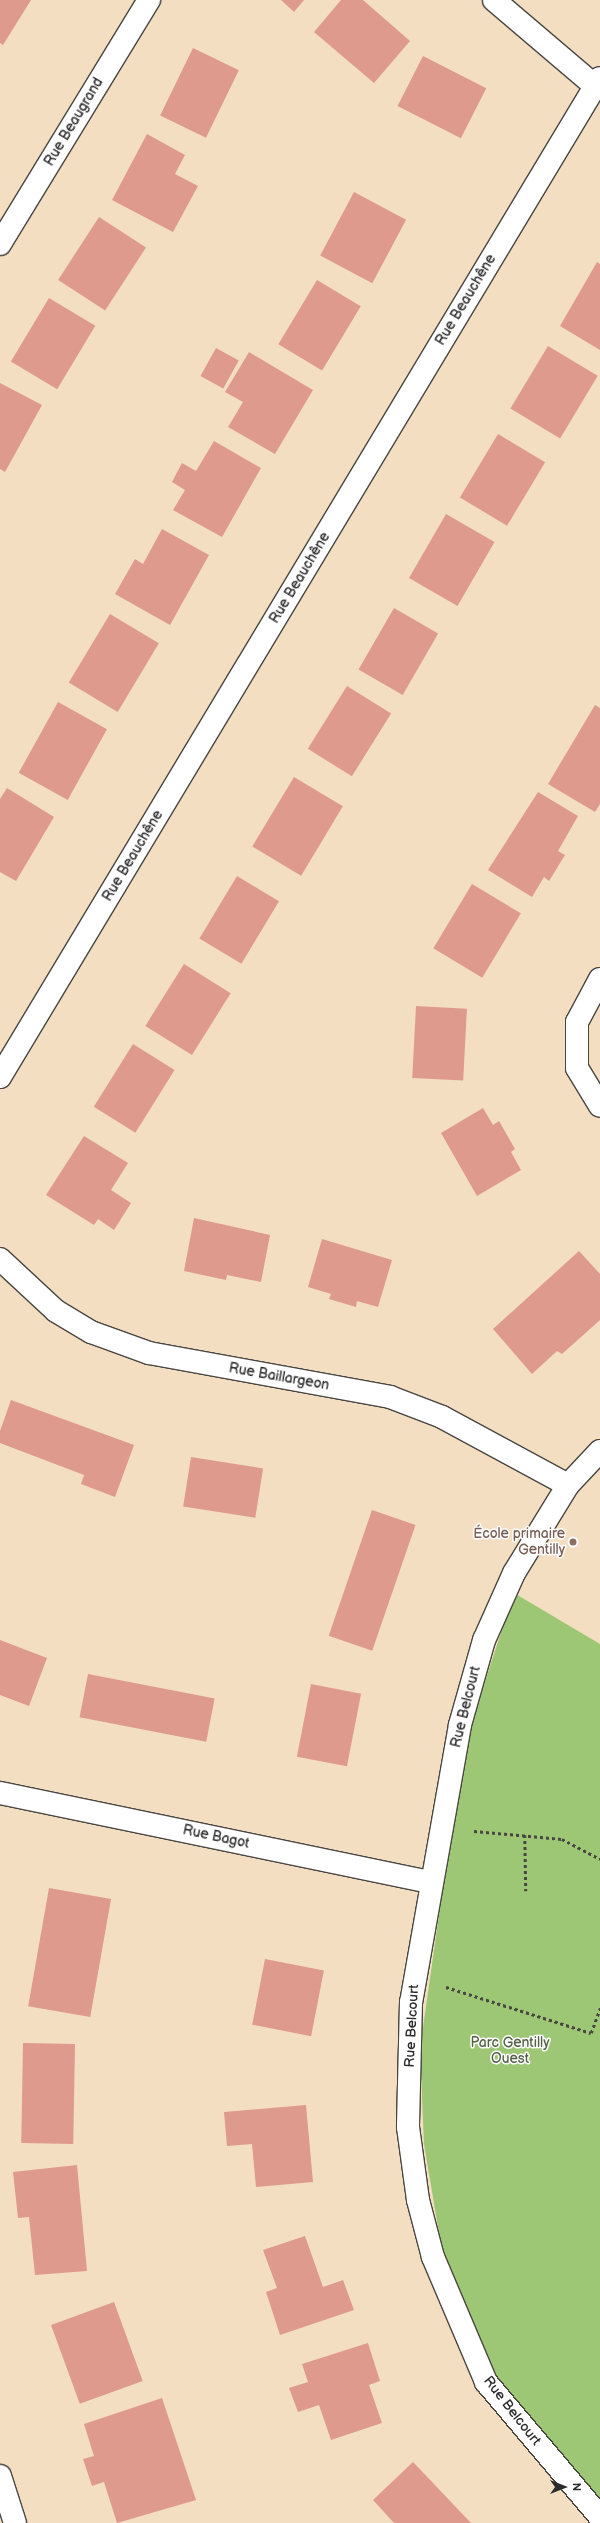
<!DOCTYPE html>
<html>
<head>
<meta charset="utf-8">
<style>
	body { margin:0 }
	#map { position:relative; width:600px; height:2523px; overflow:hidden; background:#f3dec1; font-family:"Balsamiq Sans",sans-serif }
	div>[style] { position:absolute }
	.green>* { inset:0; background:#9dc774 }
	.building>* { inset:0; background:#de9a8d; transform-origin:0 0 }
	.path>* { height:2.5px; margin-top:-1.25px; transform-origin:0; background:repeating-linear-gradient(90deg,#494642 0 3px,transparent 0 6px) }
	.roads { filter:drop-shadow(1px 0 #494642) drop-shadow(-1px 0 #494642) drop-shadow(0 1px #494642) drop-shadow(0 -1px #494642) }
	.street>* { height:22px; margin:-11px; padding:0 11px; transform-origin:11px; border-radius:11px; background:#fff }
	.dots>* { width:11px; height:11px; translate:-50% -50%; box-sizing:border-box; border:2px solid #fff; border-radius:50% }
	span { translate:-50% -50%; white-space:nowrap; text-align:center; line-height:1.15; -webkit-text-stroke:3px #fff; paint-order:stroke }
	.street-label { font-size:14px; color:#2b2b2b }
	.education-label { font-size:14px; color:#785e54 }
	.right { translate:-100% -50%; text-align:right }
	.park-label { font-size:14px; color:#536245 }
	.north { position:absolute; left:544px; top:2467px; width:40px; height:40px; -webkit-text-stroke:3px #fff; paint-order:stroke; rotate:90deg; font-size:11px; font-weight:700; line-height:16px; text-align:center; color:#2b2b2b }
	.north::after { content:''; display:block; margin:auto; width:14px; height:18px; background:#2b2b2b; clip-path:polygon(50% 0,100% 100%,50% 72%,0 100%) }
</style>
</head>
<body>
<div id="map">
	<div class="green">
		<i style="clip-path:polygon(514px 1593px,600px 1644px,600px 2510px,492px 2379px,443px 2257px,424px 2144px,420px 2049px,452px 1823px,472px 1721px)"></i>
	</div>
	<div class="building">
		<i style="clip-path:polygon(0 0,31px 0,3px 45px,0 43px)"></i>
		<i style="clip-path:polygon(281px 0,304px 0,294px 12px)"></i>
		<i style="clip-path:polygon(341px 0,363px 0,410px 41px,374px 83px,314px 32px)"></i>
		<i style="left:193px;top:48px;width:51px;height:75px;rotate:26deg"></i>
		<i style="left:423px;top:56px;width:71px;height:56px;rotate:27deg"></i>
		<i style="clip-path:polygon(147px 134px,185px 155px,175px 174px,198px 186px,173px 232px,112px 200px)"></i>
		<i style="left:354px;top:192px;width:59px;height:72px;rotate:28deg"></i>
		<i style="left:99px;top:217px;width:56px;height:75px;rotate:33deg"></i>
		<i style="clip-path:polygon(597px 262px,600px 264px,600px 350px,560px 326px)"></i>
		<i style="left:317px;top:280px;width:51px;height:75px;rotate:31deg"></i>
		<i style="left:49px;top:298px;width:54px;height:74px;rotate:31deg"></i>
		<i style="left:548px;top:346px;width:58px;height:73px;rotate:31deg"></i>
		<i style="left:216px;top:348px;width:26px;height:32px;rotate:29deg"></i>
		<i style="clip-path:polygon(249px 352px,313px 390px,275px 454px,228px 427px,243px 402px,225px 392px)"></i>
		<i style="clip-path:polygon(0 383px,42px 405px,5px 472px,0 469px)"></i>
		<i style="left:498px;top:434px;width:55px;height:74px;rotate:31deg"></i>
		<i style="clip-path:polygon(214px 441px,261px 468px,222px 537px,173px 510px,185px 490px,172px 482px,182px 463px,196px 471px)"></i>
		<i style="left:446px;top:514px;width:56px;height:74px;rotate:30deg"></i>
		<i style="clip-path:polygon(162px 529px,209px 555px,170px 625px,115px 594px,135px 559px,143px 564px)"></i>
		<i style="left:394px;top:608px;width:51px;height:71px;rotate:30deg"></i>
		<i style="left:110px;top:614px;width:57px;height:80px;rotate:31deg"></i>
		<i style="left:347px;top:686px;width:52px;height:74px;rotate:32deg"></i>
		<i style="left:58px;top:702px;width:56px;height:81px;rotate:29deg"></i>
		<i style="clip-path:polygon(595px 705px,600px 708px,600px 804px,595px 812px,548px 784px)"></i>
		<i style="left:294px;top:777px;width:57px;height:81px;rotate:31deg"></i>
		<i style="clip-path:polygon(7px 788px,54px 817px,16px 881px,0 872px,0 799px)"></i>
		<i style="clip-path:polygon(538px 792px,578px 816px,558px 851px,565px 855px,549px 881px,544px 877px,532px 897px,488px 870px)"></i>
		<i style="left:237px;top:876px;width:49px;height:73px;rotate:31deg"></i>
		<i style="left:472px;top:884px;width:57px;height:75px;rotate:31deg"></i>
		<i style="left:184px;top:964px;width:55px;height:73px;rotate:32deg"></i>
		<i style="left:416px;top:1006px;width:51px;height:72px;rotate:3deg"></i>
		<i style="left:133px;top:1044px;width:49px;height:74px;rotate:32deg"></i>
		<i style="clip-path:polygon(483px 1108px,493px 1125px,499px 1121px,515px 1149px,511px 1152px,521px 1170px,477px 1196px,441px 1133px)"></i>
		<i style="clip-path:polygon(84px 1136px,128px 1163px,111px 1190px,131px 1203px,114px 1230px,98px 1219px,94px 1225px,46px 1195px)"></i>
		<i style="clip-path:polygon(194px 1218px,270px 1235px,261px 1282px,227px 1275px,226px 1280px,184px 1271px)"></i>
		<i style="clip-path:polygon(322px 1239px,392px 1260px,378px 1307px,357px 1301px,356px 1307px,329px 1299px,331px 1294px,308px 1287px)"></i>
		<i style="clip-path:polygon(579px 1251px,600px 1274px,600px 1320px,562px 1354px,557px 1351px,532px 1374px,493px 1329px)"></i>
		<i style="clip-path:polygon(11px 1400px,134px 1445px,115px 1497px,81px 1484px,84px 1475px,0 1443px,0 1431px)"></i>
		<i style="left:191px;top:1457px;width:73px;height:50px;rotate:9deg"></i>
		<i style="left:372px;top:1510px;width:46px;height:133px;rotate:19deg"></i>
		<i style="clip-path:polygon(0 1640px,47px 1658px,29px 1706px,0 1695px)"></i>
		<i style="left:88px;top:1674px;width:129px;height:44px;rotate:11deg"></i>
		<i style="left:311px;top:1684px;width:51px;height:74px;rotate:11deg"></i>
		<i style="left:49px;top:1888px;width:63px;height:120px;rotate:10deg"></i>
		<i style="left:265px;top:1959px;width:60px;height:67px;rotate:11deg"></i>
		<i style="left:23px;top:2043px;width:52px;height:100px;rotate:1deg"></i>
		<i style="clip-path:polygon(306px 2105px,313px 2182px,256px 2187px,252px 2144px,227px 2146px,224px 2112px)"></i>
		<i style="clip-path:polygon(77px 2165px,87px 2271px,35px 2275px,29px 2217px,18px 2218px,13px 2172px)"></i>
		<i style="clip-path:polygon(305px 2236px,323px 2287px,343px 2280px,354px 2310px,280px 2335px,266px 2292px,277px 2288px,263px 2250px)"></i>
		<i style="left:114px;top:2302px;width:84px;height:67px;rotate:70deg"></i>
		<i style="clip-path:polygon(368px 2343px,380px 2381px,369px 2385px,382px 2423px,331px 2440px,319px 2405px,298px 2412px,289px 2388px,308px 2382px,302px 2364px)"></i>
		<i style="clip-path:polygon(162px 2398px,196px 2500px,117px 2523px,104px 2482px,92px 2486px,83px 2459px,94px 2456px,84px 2424px)"></i>
		<i style="clip-path:polygon(413px 2462px,471px 2523px,394px 2523px,373px 2500px)"></i>
	</div>
	<div class="path">
		<i style="left:474px;top:1831px;width:88px;rotate:5.2deg"></i>
		<i style="left:562px;top:1839px;width:43px;rotate:27.8deg"></i>
		<i style="left:525px;top:1835px;width:56px;rotate:89deg"></i>
		<i style="left:446px;top:1987px;width:152px;rotate:17.6deg"></i>
		<i style="left:591px;top:2033px;width:27px;rotate:-70deg"></i>
	</div>
	<div class="roads">
		<div class="street">
			<i style="left:494px;top:0;width:133px;rotate:40.4deg"></i>
			<i style="left:0;top:244px;width:286px;rotate:-58.6deg"></i>
			<i style="left:600px;top:979px;width:49px;rotate:118.1deg"></i>
			<i style="left:577px;top:1022px;width:46px;rotate:90deg"></i>
			<i style="left:577px;top:1068px;width:44px;rotate:58.8deg"></i>
			<i style="left:0;top:1077px;width:1165px;rotate:-59.01deg"></i>
			<i style="left:0;top:1259px;width:76px;rotate:42.9deg"></i>
			<i style="left:56px;top:1311px;width:41px;rotate:31deg"></i>
			<i style="left:91px;top:1332px;width:62px;rotate:19.9deg"></i>
			<i style="left:149px;top:1353px;width:245px;rotate:10.3deg"></i>
			<i style="left:390px;top:1397px;width:56px;rotate:21deg"></i>
			<i style="left:442px;top:1417px;width:143px;rotate:28.4deg"></i>
			<i style="left:600px;top:1451px;width:47px;rotate:133.3deg"></i>
			<i style="left:568px;top:1485px;width:103px;rotate:121.5deg"></i>
			<i style="left:514px;top:1573px;width:73px;rotate:114.1deg"></i>
			<i style="left:484px;top:1640px;width:88px;rotate:105.8deg"></i>
			<i style="left:460px;top:1725px;width:281px;rotate:100deg"></i>
			<i style="left:411px;top:2002px;width:125px;rotate:91.4deg"></i>
			<i style="left:408px;top:2127px;width:74px;rotate:82.2deg"></i>
			<i style="left:418px;top:2200px;width:59px;rotate:75.3deg"></i>
			<i style="left:433px;top:2257px;width:136px;rotate:67deg"></i>
			<i style="left:486px;top:2382px;width:177px;rotate:49.8deg"></i>
			<i style="left:0;top:1793px;width:440px;rotate:11.7deg"></i>
			<i style="left:0;top:2476px;width:49px;rotate:72.3deg"></i>
		</div>
	</div>
	<div class="dots">
		<i style="left:573px;top:1542px;background:#8d6e63"></i>
	</div>
	<div class="street-label">
		<span style="left:74px;top:122px;rotate:-59deg">Rue Beaugrand</span>
		<span style="left:466px;top:300px;rotate:-59deg">Rue Beauchêne</span>
		<span style="left:300px;top:578px;rotate:-59deg">Rue Beauchêne</span>
		<span style="left:133px;top:856px;rotate:-59deg">Rue Beauchêne</span>
		<span style="left:279px;top:1377px;rotate:10deg">Rue Baillargeon</span>
		<span style="left:466px;top:1707px;rotate:-76deg">Rue Belcourt</span>
		<span style="left:216px;top:1837px;rotate:12deg">Rue Bagot</span>
		<span style="left:412px;top:2026px;rotate:-87deg">Rue Belcourt</span>
		<span style="left:512px;top:2411px;rotate:52deg">Rue Belcourt</span>
	</div>
	<div class="education-label">
		<span class="right" style="left:565px;top:1542px">École primaire<br>Gentilly</span>
	</div>
	<div class="park-label">
		<span style="left:510px;top:2051px">Parc Gentilly<br>Ouest</span>
	</div>
	<div class="north">N</div>
</div>
</body>
</html>
